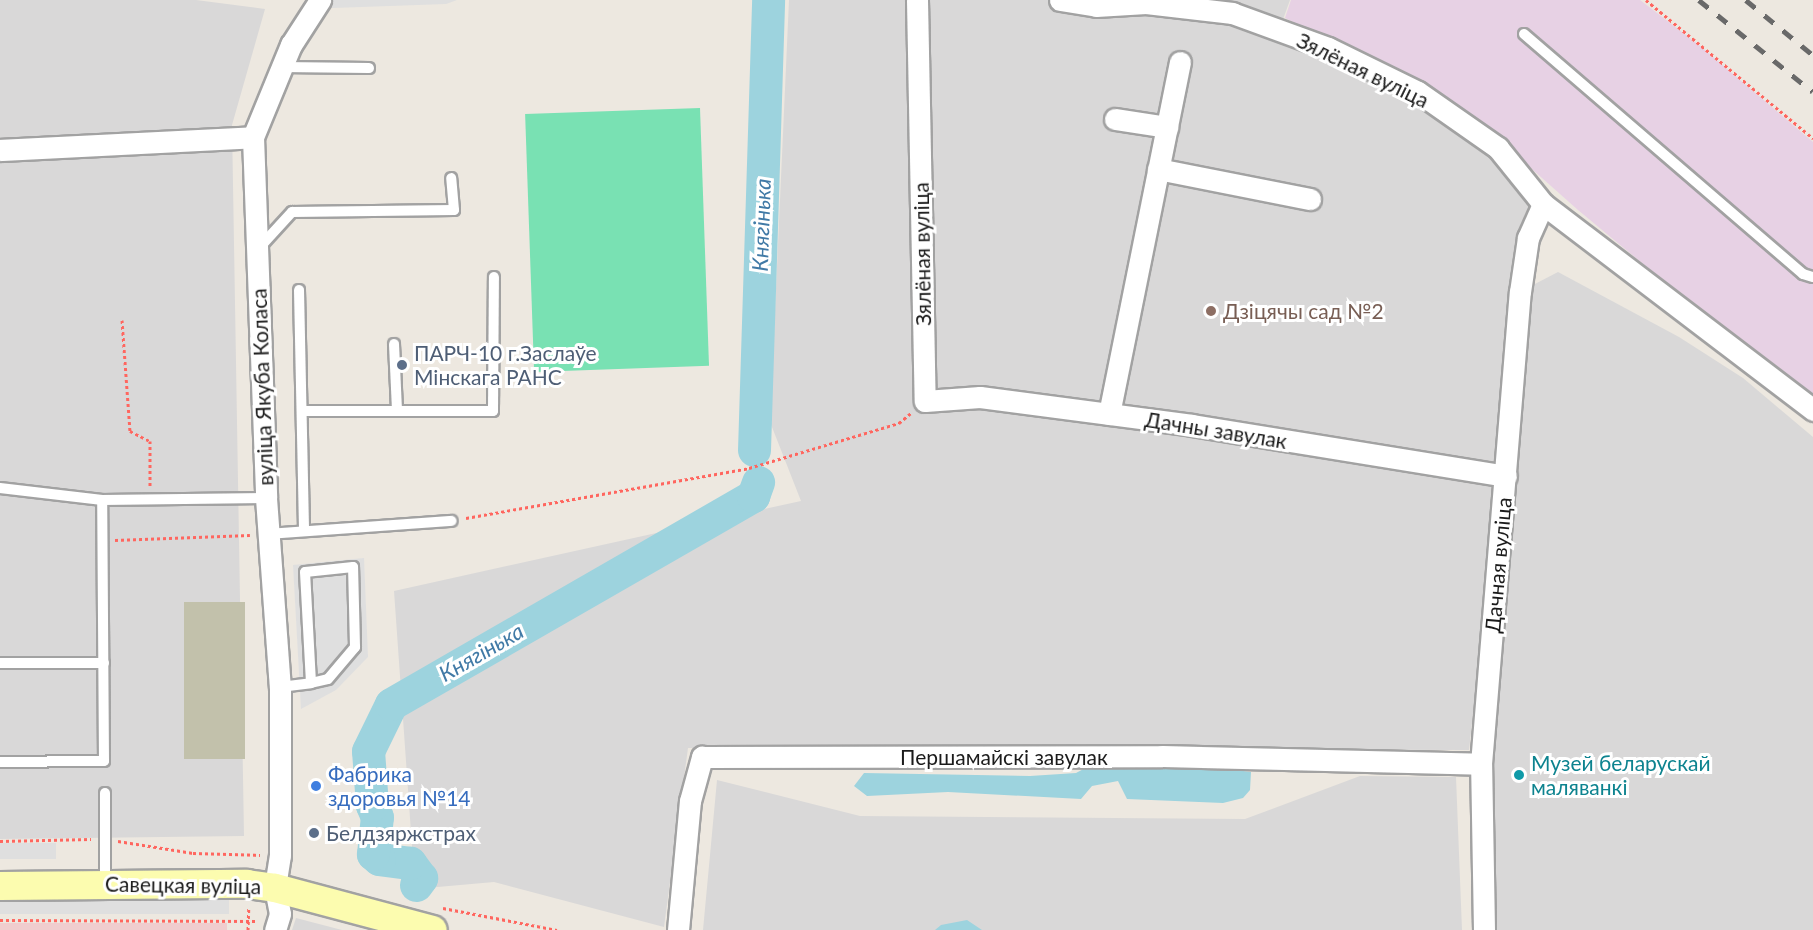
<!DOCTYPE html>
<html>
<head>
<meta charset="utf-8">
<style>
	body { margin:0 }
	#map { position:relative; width:1813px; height:930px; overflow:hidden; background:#ede8e0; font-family:Lato,sans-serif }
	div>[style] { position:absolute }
	.residential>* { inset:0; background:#d9d8d8 }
	.commercial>* { inset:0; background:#f0cdce; transform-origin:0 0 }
	.industrial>* { inset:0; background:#e7d1e4 }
	.construction>* { inset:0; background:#c2c1ab; transform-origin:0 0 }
	.pitch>* { inset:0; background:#79e1b3; transform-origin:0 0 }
	.parking>* { inset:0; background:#dfdfdf; transform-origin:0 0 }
	.water>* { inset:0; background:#9dd3de }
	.river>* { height:33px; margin:-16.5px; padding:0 16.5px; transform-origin:16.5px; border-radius:16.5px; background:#9dd3de }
	.path>* { height:3px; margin-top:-1.5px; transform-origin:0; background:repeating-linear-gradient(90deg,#ff665f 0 3px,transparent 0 6px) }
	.roads { filter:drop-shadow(2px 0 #a2a2a2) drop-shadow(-2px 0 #a2a2a2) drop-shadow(0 2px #a2a2a2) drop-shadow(0 -2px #a2a2a2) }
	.lane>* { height:10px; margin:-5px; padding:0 5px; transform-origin:5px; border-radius:5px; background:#fff }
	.street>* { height:21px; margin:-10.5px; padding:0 10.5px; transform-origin:10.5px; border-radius:10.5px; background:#fff }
	.secondary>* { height:28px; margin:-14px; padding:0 14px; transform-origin:14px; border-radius:14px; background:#fcfcaf }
	.rail>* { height:4.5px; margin-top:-2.25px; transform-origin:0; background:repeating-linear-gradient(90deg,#696969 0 12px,transparent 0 24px) }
	.dots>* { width:16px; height:16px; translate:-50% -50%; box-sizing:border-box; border:3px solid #fff; border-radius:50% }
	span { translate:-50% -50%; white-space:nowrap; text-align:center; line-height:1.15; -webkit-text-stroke:6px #fff; paint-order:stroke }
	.street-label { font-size:21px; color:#1b1b1b }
	.education-label { font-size:21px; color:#785e54 }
	.left { translate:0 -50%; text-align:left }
	.service-label { font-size:21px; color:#4e5e75 }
	.culture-label { font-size:21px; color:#0d838f }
	.shop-label { font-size:21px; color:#366cbe }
	.water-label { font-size:22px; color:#417aa6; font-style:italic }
</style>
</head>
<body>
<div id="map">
	<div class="residential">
		<i style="clip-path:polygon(0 0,196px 0,265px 9px,232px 125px,244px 836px,0 839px)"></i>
		<i style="clip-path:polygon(789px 0,1290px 0,1282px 22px,1425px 91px,1538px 197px,1500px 472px,1469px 750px,688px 748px,664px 927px,494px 882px,415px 889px,394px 591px,801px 501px,770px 422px)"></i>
		<i style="clip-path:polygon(1558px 272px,1679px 337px,1743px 378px,1813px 437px,1813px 930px,1497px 930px,1493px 767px,1507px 486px,1533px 285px)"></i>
		<i style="clip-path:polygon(1360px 776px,1456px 777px,1462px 930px,703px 930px,717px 780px,860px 816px,1245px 819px)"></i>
		<i style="clip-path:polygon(296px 918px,342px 930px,292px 930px)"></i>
	</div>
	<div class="commercial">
		<i style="left:0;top:923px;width:227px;height:7px"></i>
	</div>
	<div class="industrial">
		<i style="clip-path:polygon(1291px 0,1640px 0,1699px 45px,1813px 142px,1813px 405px,1578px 210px,1497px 138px,1436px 94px,1285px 18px)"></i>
	</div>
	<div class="construction">
		<i style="left:245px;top:602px;width:157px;height:61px;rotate:90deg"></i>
	</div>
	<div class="pitch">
		<i style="left:700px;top:108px;width:258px;height:175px;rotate:88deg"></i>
	</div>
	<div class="parking">
		<i style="clip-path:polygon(309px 0,457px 0,446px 4px,305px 9px)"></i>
		<i style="clip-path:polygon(364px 558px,368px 657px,336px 690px,301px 709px,293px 565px)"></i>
		<i style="left:56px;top:843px;width:16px;height:56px;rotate:90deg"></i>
		<i style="left:0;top:899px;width:229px;height:15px"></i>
	</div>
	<div class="water">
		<i style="clip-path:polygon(1172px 762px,1251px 772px,1250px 790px,1243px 798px,1223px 803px,1127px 799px,1118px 781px,1092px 786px,1081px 799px,948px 792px,867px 796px,854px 786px,864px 773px,1030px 776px,1076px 773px,1095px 763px,1119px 769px)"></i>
		<i style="clip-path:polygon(967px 920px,982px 930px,935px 930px,941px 925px)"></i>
	</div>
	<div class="river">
		<i style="left:754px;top:450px;width:450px;rotate:-88.2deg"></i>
		<i style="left:416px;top:885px;width:9px;rotate:-54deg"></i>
		<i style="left:421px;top:878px;width:19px;rotate:-126deg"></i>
		<i style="left:410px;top:863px;width:31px;rotate:-173deg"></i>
		<i style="left:379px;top:859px;width:8px;rotate:-140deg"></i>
		<i style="left:373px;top:854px;width:37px;rotate:-84deg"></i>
		<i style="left:377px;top:817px;width:13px;rotate:-113deg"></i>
		<i style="left:372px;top:805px;width:54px;rotate:-94.2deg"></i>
		<i style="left:368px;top:751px;width:52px;rotate:-63.9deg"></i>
		<i style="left:391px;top:704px;width:418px;rotate:-29.9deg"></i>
		<i style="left:753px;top:496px;width:15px;rotate:-70deg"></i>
	</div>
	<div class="path">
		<i style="left:1646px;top:0;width:217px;rotate:39.6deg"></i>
		<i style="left:122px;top:320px;width:111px;rotate:85.9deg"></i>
		<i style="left:130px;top:431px;width:22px;rotate:27deg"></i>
		<i style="left:150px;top:441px;width:46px;rotate:90deg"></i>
		<i style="left:466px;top:518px;width:287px;rotate:-10deg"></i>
		<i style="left:749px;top:468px;width:157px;rotate:-16.7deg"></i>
		<i style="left:899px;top:423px;width:17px;rotate:-40deg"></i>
		<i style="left:115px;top:540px;width:135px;rotate:-2.1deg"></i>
		<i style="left:0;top:841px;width:91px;rotate:-1.3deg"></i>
		<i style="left:118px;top:841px;width:76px;rotate:9.1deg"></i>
		<i style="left:193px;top:853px;width:67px;rotate:1.7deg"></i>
		<i style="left:443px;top:908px;width:116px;rotate:10.9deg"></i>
		<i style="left:0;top:920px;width:257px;rotate:0.2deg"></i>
		<i style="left:248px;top:930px;width:23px;rotate:-88deg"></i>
	</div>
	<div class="roads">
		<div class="lane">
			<i style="left:1524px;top:34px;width:368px;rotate:40.7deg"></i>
			<i style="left:1803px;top:274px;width:10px;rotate:17deg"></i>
			<i style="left:281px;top:67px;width:88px;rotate:0.7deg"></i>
			<i style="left:259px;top:248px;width:49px;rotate:-47.5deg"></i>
			<i style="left:292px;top:212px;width:162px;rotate:-0.7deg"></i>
			<i style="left:454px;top:210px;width:32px;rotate:-95deg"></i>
			<i style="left:299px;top:290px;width:241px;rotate:88.8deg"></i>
			<i style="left:394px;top:344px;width:66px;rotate:87.4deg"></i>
			<i style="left:302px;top:411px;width:191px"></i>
			<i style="left:493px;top:411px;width:134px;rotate:-89.6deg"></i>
			<i style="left:0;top:488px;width:103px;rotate:6.7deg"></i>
			<i style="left:102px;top:500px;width:164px;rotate:-0.7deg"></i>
			<i style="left:269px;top:534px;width:183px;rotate:-4.1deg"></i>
			<i style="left:0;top:663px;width:104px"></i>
			<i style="left:280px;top:687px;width:31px;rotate:-7deg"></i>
			<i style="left:311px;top:683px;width:17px;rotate:-13deg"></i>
			<i style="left:328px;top:679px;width:42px;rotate:-49.8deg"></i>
			<i style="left:355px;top:647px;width:80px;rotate:-91.4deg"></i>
			<i style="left:353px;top:567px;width:48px;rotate:174.1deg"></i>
			<i style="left:305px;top:572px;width:111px;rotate:86.9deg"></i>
			<i style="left:0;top:762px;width:104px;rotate:-0.6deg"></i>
			<i style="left:104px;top:761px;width:261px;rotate:-90.4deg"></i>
			<i style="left:105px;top:793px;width:90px;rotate:90deg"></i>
		</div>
		<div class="street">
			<i style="left:917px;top:0;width:401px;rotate:88.9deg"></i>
			<i style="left:925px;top:401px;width:55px;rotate:-4.2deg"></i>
			<i style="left:980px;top:397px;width:214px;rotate:7.5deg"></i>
			<i style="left:1192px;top:425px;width:318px;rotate:9.2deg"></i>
			<i style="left:1060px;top:0;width:36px;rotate:9deg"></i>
			<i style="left:1096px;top:6px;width:50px;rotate:-3.4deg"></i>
			<i style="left:1146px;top:3px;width:87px;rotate:6.6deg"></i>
			<i style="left:1232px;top:13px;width:102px;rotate:20deg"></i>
			<i style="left:1328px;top:48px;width:100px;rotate:26.1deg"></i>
			<i style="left:1418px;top:92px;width:98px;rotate:35deg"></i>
			<i style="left:1498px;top:148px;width:72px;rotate:51.2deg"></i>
			<i style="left:1543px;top:204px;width:340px;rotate:37.3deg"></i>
			<i style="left:1115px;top:119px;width:53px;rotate:8.7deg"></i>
			<i style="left:253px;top:137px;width:100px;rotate:-67.6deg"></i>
			<i style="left:291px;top:45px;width:54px;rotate:-57.2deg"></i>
			<i style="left:0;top:150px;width:253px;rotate:-2.9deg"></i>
			<i style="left:253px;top:137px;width:361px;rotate:87.9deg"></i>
			<i style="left:266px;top:498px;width:190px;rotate:85.8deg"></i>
			<i style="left:280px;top:687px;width:168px;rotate:90deg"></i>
			<i style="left:280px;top:855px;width:33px;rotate:99deg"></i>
			<i style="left:275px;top:888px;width:26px;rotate:79deg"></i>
			<i style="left:280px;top:914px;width:17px;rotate:107deg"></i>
			<i style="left:1158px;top:169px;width:155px;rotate:11.2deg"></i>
			<i style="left:1109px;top:414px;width:359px;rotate:-78.6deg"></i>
			<i style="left:678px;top:930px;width:130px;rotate:-84.7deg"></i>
			<i style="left:690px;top:801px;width:46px;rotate:-74.7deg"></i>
			<i style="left:702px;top:757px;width:460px;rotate:-0.1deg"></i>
			<i style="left:1162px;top:756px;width:319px;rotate:1.4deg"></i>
			<i style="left:1484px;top:930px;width:166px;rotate:-91deg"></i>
			<i style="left:1481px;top:764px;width:474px;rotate:-85.3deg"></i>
			<i style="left:1520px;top:292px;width:55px;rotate:-81.6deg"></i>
			<i style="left:1528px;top:238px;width:37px;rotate:-66deg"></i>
		</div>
		<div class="secondary">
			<i style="left:0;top:886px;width:247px;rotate:-0.5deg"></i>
			<i style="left:247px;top:884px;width:28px;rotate:8deg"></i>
			<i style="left:275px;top:888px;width:163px;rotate:14.9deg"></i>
		</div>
	</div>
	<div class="rail">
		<i style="left:1699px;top:0;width:146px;rotate:38.9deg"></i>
		<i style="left:1746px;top:0;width:87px;rotate:39.4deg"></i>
	</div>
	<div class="dots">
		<i style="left:1211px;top:311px;background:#8d6e63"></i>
		<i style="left:402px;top:365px;background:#5c6f8a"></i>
		<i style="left:1519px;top:775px;background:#0f9aa8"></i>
		<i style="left:316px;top:786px;background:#3f7fe0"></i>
		<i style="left:314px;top:833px;background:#5c6f8a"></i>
	</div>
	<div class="street-label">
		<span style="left:1363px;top:70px;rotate:26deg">Зялёная вуліца</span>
		<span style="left:922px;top:254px;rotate:-91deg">Зялёная вуліца</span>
		<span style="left:262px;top:387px;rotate:-92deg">вуліца Якуба Коласа</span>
		<span style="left:1216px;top:430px;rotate:9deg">Дачны завулак</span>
		<span style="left:1498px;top:565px;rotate:-85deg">Дачная вуліца</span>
		<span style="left:1004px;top:757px">Першамайскі завулак</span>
		<span style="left:183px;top:885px;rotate:1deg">Савецкая вуліца</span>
	</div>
	<div class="education-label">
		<span class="left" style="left:1223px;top:311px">Дзіцячы сад №2</span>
	</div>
	<div class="service-label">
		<span class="left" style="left:414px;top:365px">ПАРЧ-10 г.Заслаўе<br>Мінскага РАНС</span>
		<span class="left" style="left:326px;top:833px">Белдзяржстрах</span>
	</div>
	<div class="culture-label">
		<span class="left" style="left:1531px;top:775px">Музей беларускай<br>маляванкі</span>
	</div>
	<div class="shop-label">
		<span class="left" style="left:328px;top:786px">Фабрика<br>здоровья №14</span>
	</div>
	<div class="water-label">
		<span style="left:761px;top:225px;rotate:-88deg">Княгінька</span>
		<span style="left:481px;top:652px;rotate:-30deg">Княгінька</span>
	</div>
</div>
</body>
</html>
